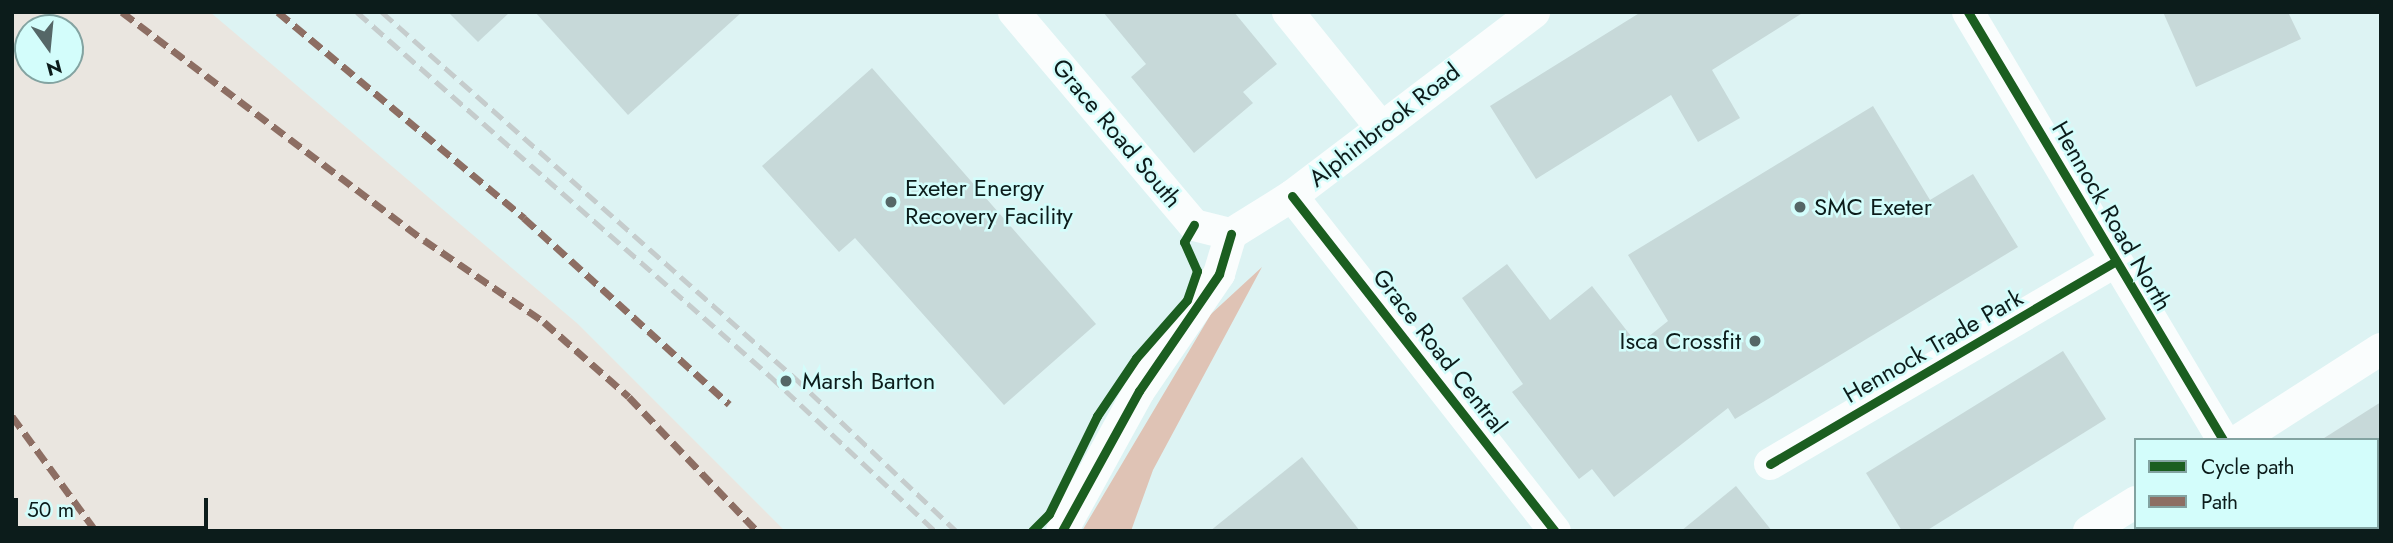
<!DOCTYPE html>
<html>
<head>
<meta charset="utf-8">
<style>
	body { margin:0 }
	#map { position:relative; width:2393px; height:543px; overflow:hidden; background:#ddf3f3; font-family:Jost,sans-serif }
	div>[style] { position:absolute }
	.green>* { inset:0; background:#eae6e0 }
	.forest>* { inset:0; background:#dfc3b5 }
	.building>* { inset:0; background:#c7d9d9 }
	.minor>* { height:32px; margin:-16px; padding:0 16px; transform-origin:16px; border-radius:16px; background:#fafdfd }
	.rail>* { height:5px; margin-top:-2.5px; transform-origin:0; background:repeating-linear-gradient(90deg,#c5cccc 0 14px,transparent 0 21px) }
	.quiet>* { height:7px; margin-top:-3.5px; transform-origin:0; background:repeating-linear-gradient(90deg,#8d6e63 0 14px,transparent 0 21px) }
	.cycleway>* { height:9px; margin:-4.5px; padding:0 4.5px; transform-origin:4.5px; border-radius:4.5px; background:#1b5e20 }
	.dots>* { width:19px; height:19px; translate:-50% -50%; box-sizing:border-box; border:4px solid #d3fdfb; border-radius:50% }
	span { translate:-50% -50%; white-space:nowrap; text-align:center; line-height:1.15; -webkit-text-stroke:5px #d3fdfb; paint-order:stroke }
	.street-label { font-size:24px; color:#0c1c1b }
	.poi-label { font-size:24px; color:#0c1c1b }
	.left { translate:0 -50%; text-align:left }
	.right { translate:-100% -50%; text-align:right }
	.frame { position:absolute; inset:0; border:14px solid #0c1c1b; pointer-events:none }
	.legend { position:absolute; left:2134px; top:438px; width:245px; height:91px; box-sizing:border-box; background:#d3fdfb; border:2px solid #83a3a1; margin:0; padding:9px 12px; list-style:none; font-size:21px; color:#0c1c1b }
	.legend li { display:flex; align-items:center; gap:14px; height:35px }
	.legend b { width:35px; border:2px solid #83a3a1 }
	.north { position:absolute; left:14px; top:14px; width:70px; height:70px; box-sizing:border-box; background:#d3fdfb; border:2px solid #83a3a1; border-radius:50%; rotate:165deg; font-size:19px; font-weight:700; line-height:28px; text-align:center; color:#0c1c1b }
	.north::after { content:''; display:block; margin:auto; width:24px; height:32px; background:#556767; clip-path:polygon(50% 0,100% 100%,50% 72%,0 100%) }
	.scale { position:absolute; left:14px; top:498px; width:194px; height:32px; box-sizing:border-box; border:4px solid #0c1c1b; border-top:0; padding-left:9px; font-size:21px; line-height:24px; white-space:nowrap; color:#0c1c1b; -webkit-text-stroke:5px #d3fdfb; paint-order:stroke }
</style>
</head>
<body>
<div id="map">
	<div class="green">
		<i style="clip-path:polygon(evenodd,12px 12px,210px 12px,578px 324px,785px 531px,12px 531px,12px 12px,28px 28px,70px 28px,70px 70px,28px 70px,28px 28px)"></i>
	</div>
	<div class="forest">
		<i style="clip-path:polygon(1262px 267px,1153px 470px,1131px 531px,1082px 531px,1211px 314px)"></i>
	</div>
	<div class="building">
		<i style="clip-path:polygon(448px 12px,510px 12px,478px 42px)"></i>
		<i style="clip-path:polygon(535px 12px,742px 12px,628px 115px)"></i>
		<i style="clip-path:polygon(1103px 12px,1234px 12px,1277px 64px,1243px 92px,1253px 103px,1194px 153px,1131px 77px,1146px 64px)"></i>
		<i style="clip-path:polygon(1641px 12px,1804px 12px,1712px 70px,1740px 118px,1698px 142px,1671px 95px,1536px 179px,1490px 106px)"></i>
		<i style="clip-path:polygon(2163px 12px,2288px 12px,2301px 39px,2196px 87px)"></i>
		<i style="clip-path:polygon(872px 68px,1096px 324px,1004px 405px,855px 238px,839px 252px,762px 166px)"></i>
		<i style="clip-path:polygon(1873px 106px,1930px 200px,1973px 174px,2018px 247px,1735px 419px,1728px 408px,1614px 497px,1592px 469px,1579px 479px,1512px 392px,1523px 384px,1462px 298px,1507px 264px,1550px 320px,1592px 286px,1638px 345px,1668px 321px,1628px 255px)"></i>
		<i style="clip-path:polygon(2063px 351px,2106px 419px,1926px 531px,1902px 531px,1866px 473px)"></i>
		<i style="clip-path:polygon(2381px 402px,2381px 440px,2321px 440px)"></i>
		<i style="clip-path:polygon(1302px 457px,1360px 531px,1210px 531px)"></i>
		<i style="clip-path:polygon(1736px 486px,1772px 531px,1681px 531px)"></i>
	</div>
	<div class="minor">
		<i style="left:1014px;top:12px;width:279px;rotate:49.8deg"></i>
		<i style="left:1194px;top:225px;width:38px;rotate:14deg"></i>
		<i style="left:1288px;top:12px;width:146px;rotate:51.1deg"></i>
		<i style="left:1968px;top:12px;width:498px;rotate:59.2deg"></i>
		<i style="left:1292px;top:196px;width:426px;rotate:51.9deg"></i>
		<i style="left:1231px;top:234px;width:72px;rotate:-31.9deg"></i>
		<i style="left:1292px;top:196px;width:304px;rotate:-37.2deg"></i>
		<i style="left:2239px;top:440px;width:169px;rotate:-32.7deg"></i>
		<i style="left:1770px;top:464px;width:401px;rotate:-30.4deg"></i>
		<i style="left:1062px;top:531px;width:160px;rotate:-61.2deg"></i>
		<i style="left:1139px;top:391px;width:142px;rotate:-55.6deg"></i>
		<i style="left:1219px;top:274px;width:42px;rotate:-73.3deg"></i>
		<i style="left:2089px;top:531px;width:55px;rotate:-31.7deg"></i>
	</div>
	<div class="rail">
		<i style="left:357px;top:12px;width:551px;rotate:41.39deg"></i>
		<i style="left:770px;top:376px;width:226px;rotate:43.2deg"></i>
		<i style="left:382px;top:12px;width:552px;rotate:41.55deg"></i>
		<i style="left:795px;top:378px;width:222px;rotate:43.5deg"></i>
	</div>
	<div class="quiet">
		<i style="left:122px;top:12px;width:378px;rotate:37.1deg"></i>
		<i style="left:424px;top:240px;width:145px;rotate:34.3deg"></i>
		<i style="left:544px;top:322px;width:113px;rotate:41.4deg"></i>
		<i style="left:629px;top:397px;width:185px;rotate:46.3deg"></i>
		<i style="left:278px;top:12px;width:321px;rotate:39.9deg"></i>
		<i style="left:524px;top:218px;width:277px;rotate:42.2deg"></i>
		<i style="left:12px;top:416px;width:142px;rotate:53.9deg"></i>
	</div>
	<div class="cycleway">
		<i style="left:1968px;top:12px;width:498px;rotate:59.2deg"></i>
		<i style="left:1292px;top:196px;width:426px;rotate:51.9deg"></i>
		<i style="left:1770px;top:464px;width:401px;rotate:-30.4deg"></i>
		<i style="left:1032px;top:531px;width:24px;rotate:-45deg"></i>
		<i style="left:1049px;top:514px;width:109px;rotate:-63.9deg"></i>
		<i style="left:1097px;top:416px;width:70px;rotate:-56.1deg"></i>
		<i style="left:1136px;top:358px;width:77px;rotate:-48.7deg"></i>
		<i style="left:1187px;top:300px;width:31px;rotate:-71deg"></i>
		<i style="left:1197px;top:271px;width:32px;rotate:-114deg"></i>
		<i style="left:1184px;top:242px;width:20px;rotate:-60deg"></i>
		<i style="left:1062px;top:531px;width:160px;rotate:-61.2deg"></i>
		<i style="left:1139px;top:391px;width:142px;rotate:-55.6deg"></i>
		<i style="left:1219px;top:274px;width:42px;rotate:-73.3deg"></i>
	</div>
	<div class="dots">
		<i style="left:891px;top:202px;background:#556767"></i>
		<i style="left:1800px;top:207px;background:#556767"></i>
		<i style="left:1755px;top:341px;background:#556767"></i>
		<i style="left:786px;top:381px;background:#556767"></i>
	</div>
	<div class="street-label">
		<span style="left:1384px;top:125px;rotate:-38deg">Alphinbrook Road</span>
		<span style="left:1117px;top:133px;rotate:50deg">Grace Road South</span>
		<span style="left:2112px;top:216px;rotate:60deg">Hennock Road North</span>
		<span style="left:1933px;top:346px;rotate:-30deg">Hennock Trade Park</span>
		<span style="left:1440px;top:351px;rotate:52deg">Grace Road Central</span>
	</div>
	<div class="poi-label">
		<span class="left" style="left:905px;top:202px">Exeter Energy<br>Recovery Facility</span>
		<span class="left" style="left:1814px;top:207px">SMC Exeter</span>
		<span class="right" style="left:1741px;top:341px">Isca Crossfit</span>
		<span class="left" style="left:802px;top:381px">Marsh Barton</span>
	</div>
	<div class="frame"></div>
	<ul class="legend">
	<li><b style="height:9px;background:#1b5e20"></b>Cycle path</li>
	<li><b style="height:9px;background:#8d6e63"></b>Path</li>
	</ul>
	<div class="north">N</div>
	<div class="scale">50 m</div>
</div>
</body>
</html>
